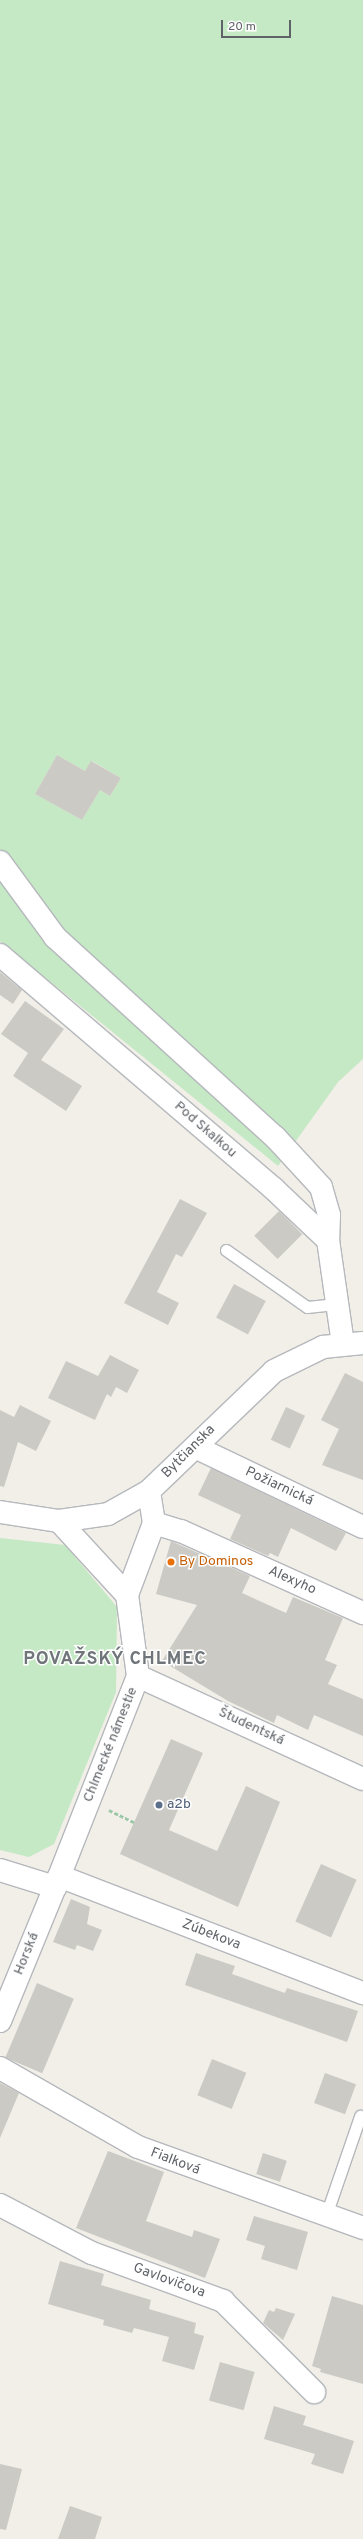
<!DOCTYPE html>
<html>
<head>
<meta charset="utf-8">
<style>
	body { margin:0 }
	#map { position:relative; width:363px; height:2539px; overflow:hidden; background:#f1efe8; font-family:Overpass,sans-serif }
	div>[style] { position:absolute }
	.green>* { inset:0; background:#c5e8c5 }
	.building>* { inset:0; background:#cccac5; transform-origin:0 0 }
	.path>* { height:2.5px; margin-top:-1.25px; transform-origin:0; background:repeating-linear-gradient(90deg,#9cc7a9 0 4px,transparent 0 6px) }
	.roads { filter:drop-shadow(1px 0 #b5b8bc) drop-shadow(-1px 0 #b5b8bc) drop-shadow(0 1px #b5b8bc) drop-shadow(0 -1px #b5b8bc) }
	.lane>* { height:11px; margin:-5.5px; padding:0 5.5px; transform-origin:5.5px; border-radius:5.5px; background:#fff }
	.street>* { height:22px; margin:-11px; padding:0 11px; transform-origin:11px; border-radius:11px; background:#fff }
	.secondary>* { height:22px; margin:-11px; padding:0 11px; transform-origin:11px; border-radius:11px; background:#fff }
	.dots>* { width:11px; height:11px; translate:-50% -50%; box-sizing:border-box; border:2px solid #fff; border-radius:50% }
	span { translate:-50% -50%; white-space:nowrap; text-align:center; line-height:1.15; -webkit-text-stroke:3px #fff; paint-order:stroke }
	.street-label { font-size:14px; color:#5f6368 }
	.food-label { font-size:14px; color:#c56008 }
	.left { translate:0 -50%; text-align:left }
	.service-label { font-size:14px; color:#4e5e75 }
	.district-label { font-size:18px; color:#70757a; font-weight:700; letter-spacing:1px }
	.scale { position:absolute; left:221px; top:20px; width:70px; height:18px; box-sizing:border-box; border:2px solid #5f6368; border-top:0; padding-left:5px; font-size:12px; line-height:14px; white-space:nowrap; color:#5f6368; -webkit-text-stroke:3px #fff; paint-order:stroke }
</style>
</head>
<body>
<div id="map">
	<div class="green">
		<i style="clip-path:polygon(evenodd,0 0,363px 0,363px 1059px,338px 1082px,278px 1166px,0 941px,0 0,57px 755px,85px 771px,92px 761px,121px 778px,110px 796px,100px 790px,82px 820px,35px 794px,57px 755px)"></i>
		<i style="clip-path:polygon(0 1538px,65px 1545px,117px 1607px,116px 1692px,54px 1844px,29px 1857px,0 1850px)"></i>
	</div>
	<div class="building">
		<i style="clip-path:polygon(57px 755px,85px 771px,91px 761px,121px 778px,110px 796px,100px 790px,82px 820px,35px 794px)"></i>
		<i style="clip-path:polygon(0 972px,22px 990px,13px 1004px,0 995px)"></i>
		<i style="clip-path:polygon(25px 1001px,64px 1029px,41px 1060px,82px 1086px,66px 1111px,13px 1076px,28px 1053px,1px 1034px)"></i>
		<i style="clip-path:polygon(180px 1199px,207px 1213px,182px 1257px,176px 1254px,157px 1292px,179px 1303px,168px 1325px,124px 1303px)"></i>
		<i style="left:279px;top:1211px;width:33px;height:35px;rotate:45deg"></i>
		<i style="left:234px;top:1284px;width:36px;height:38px;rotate:28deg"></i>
		<i style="clip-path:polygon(110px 1355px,139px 1370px,127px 1393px,116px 1387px,111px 1397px,107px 1394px,95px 1420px,48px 1398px,66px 1361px,98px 1376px)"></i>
		<i style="clip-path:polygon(345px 1373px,363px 1382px,363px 1480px,322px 1465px,339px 1429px,321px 1420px)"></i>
		<i style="clip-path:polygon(20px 1405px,51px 1421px,36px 1451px,18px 1442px,4px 1487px,0 1486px,0 1410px,14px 1417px)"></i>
		<i style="left:286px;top:1407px;width:21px;height:36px;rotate:25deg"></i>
		<i style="clip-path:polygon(211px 1468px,346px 1533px,336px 1551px,291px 1528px,278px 1557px,270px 1553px,268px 1556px,230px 1539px,241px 1515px,198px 1495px)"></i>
		<i style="clip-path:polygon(171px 1541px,250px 1576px,242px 1593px,286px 1613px,293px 1597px,343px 1618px,325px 1660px,337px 1665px,328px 1684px,363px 1699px,363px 1736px,314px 1715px,308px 1730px,277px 1715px,274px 1723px,228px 1701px,162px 1661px,197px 1605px,156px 1594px)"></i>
		<i style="clip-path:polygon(171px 1739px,203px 1753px,169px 1830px,217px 1851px,246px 1786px,280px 1802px,238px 1907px,120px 1854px)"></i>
		<i style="left:321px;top:1864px;width:39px;height:63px;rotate:24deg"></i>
		<i style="clip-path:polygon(71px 1899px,90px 1907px,87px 1924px,102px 1930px,93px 1951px,77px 1945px,75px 1950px,53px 1942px)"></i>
		<i style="clip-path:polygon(196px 1953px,235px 1966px,232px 1974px,285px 1993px,287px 1988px,358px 2011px,347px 2042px,185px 1985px)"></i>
		<i style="left:37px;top:1983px;width:40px;height:81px;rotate:23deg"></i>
		<i style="left:212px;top:2059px;width:37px;height:39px;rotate:22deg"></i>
		<i style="left:325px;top:2073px;width:33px;height:32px;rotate:20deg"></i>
		<i style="clip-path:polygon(0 2083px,19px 2093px,0 2138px)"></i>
		<i style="clip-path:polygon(108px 2151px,164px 2172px,146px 2221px,192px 2237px,194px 2230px,220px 2239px,205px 2278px,76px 2228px)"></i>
		<i style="left:263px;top:2153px;width:25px;height:22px;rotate:18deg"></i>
		<i style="clip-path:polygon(254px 2216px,308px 2232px,297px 2270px,261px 2259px,265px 2246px,246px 2240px)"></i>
		<i style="clip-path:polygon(60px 2261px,104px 2274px,101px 2285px,151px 2300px,149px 2309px,196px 2323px,194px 2333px,204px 2336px,194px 2370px,162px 2361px,169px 2337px,134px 2328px,132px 2333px,103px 2325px,104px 2320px,48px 2304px)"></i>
		<i style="clip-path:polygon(332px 2296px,363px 2305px,363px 2384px,320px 2372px,321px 2369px,312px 2366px)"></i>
		<i style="clip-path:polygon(276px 2308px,295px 2314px,283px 2340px,263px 2323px,269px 2310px,274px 2312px)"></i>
		<i style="left:220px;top:2362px;width:36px;height:40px;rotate:16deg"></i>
		<i style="clip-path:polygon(274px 2406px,306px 2416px,303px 2425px,354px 2441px,343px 2474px,311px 2464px,315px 2454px,264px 2439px)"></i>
		<i style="clip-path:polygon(0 2464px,22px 2469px,6px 2530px,0 2529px)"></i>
		<i style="clip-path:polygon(70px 2506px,102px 2517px,95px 2539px,58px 2539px)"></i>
	</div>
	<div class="path">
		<i style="left:109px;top:1810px;width:28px;rotate:26deg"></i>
	</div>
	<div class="roads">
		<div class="lane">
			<i style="left:226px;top:1250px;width:99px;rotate:35.1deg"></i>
			<i style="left:307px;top:1307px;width:30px;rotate:-6deg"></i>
			<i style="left:326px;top:2215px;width:105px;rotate:-71deg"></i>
		</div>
		<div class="street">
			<i style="left:0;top:862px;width:93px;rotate:53.7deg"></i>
			<i style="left:55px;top:937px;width:297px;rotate:42.3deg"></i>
			<i style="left:275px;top:1137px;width:68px;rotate:47.4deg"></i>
			<i style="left:321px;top:1187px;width:29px;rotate:74deg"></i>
			<i style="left:329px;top:1215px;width:25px;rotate:92deg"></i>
			<i style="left:328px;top:1240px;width:105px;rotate:81.8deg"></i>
			<i style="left:0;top:955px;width:360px;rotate:40.5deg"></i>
			<i style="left:274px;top:1189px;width:74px;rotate:43.4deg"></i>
			<i style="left:195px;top:1447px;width:186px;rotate:25.5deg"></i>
			<i style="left:154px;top:1523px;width:28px;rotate:17deg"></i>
			<i style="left:181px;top:1531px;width:200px;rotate:24.3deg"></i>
			<i style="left:127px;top:1595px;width:77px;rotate:-69.4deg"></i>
			<i style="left:154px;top:1523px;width:32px;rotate:-99deg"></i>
			<i style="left:138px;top:1676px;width:247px;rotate:24.6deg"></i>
			<i style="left:0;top:1870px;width:58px;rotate:17.2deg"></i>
			<i style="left:55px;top:1887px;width:227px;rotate:-68.5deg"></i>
			<i style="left:138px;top:1676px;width:82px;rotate:-97.7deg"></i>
			<i style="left:127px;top:1595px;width:100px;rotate:-132.6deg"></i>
			<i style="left:59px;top:1876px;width:326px;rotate:21.1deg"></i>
			<i style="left:0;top:2021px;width:145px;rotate:-67.7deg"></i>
			<i style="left:0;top:2068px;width:159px;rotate:29.8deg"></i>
			<i style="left:138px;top:2147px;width:239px;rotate:19.8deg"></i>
			<i style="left:0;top:2205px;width:104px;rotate:27.6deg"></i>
			<i style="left:92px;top:2253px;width:140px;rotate:20.1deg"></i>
			<i style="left:223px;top:2301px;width:129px;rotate:45deg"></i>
		</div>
		<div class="secondary">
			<i style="left:0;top:1512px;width:60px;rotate:8.7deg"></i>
			<i style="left:59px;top:1521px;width:49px;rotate:-8.1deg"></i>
			<i style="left:108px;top:1514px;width:47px;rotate:-29.3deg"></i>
			<i style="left:149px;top:1491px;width:173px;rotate:-43.8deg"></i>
			<i style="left:274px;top:1371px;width:55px;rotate:-26.1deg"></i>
			<i style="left:323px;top:1347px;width:40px;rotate:-5.7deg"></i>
		</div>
	</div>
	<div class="dots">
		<i style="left:171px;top:1562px;background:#e8710a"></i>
		<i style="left:159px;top:1805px;background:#5c6f8a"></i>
	</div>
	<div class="street-label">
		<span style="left:205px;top:1130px;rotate:41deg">Pod Skalkou</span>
		<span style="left:189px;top:1452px;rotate:-45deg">Bytčianska</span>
		<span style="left:279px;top:1487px;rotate:25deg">Požiarnická</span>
		<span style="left:292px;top:1581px;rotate:24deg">Alexyho</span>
		<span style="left:251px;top:1727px;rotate:25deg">Študentská</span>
		<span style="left:111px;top:1745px;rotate:-68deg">Chlmecké námestie</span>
		<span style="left:211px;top:1935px;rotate:21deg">Zúbekova</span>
		<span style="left:27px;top:1954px;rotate:-68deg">Horská</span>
		<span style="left:175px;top:2162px;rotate:21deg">Fialková</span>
		<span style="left:169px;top:2281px;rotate:20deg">Gavlovičova</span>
	</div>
	<div class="food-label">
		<span class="left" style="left:179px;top:1562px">By Dominos</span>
	</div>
	<div class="service-label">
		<span class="left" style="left:167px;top:1805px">a2b</span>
	</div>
	<div class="district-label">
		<span style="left:115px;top:1660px">POVAŽSKÝ CHLMEC</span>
	</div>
	<div class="scale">20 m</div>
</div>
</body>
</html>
